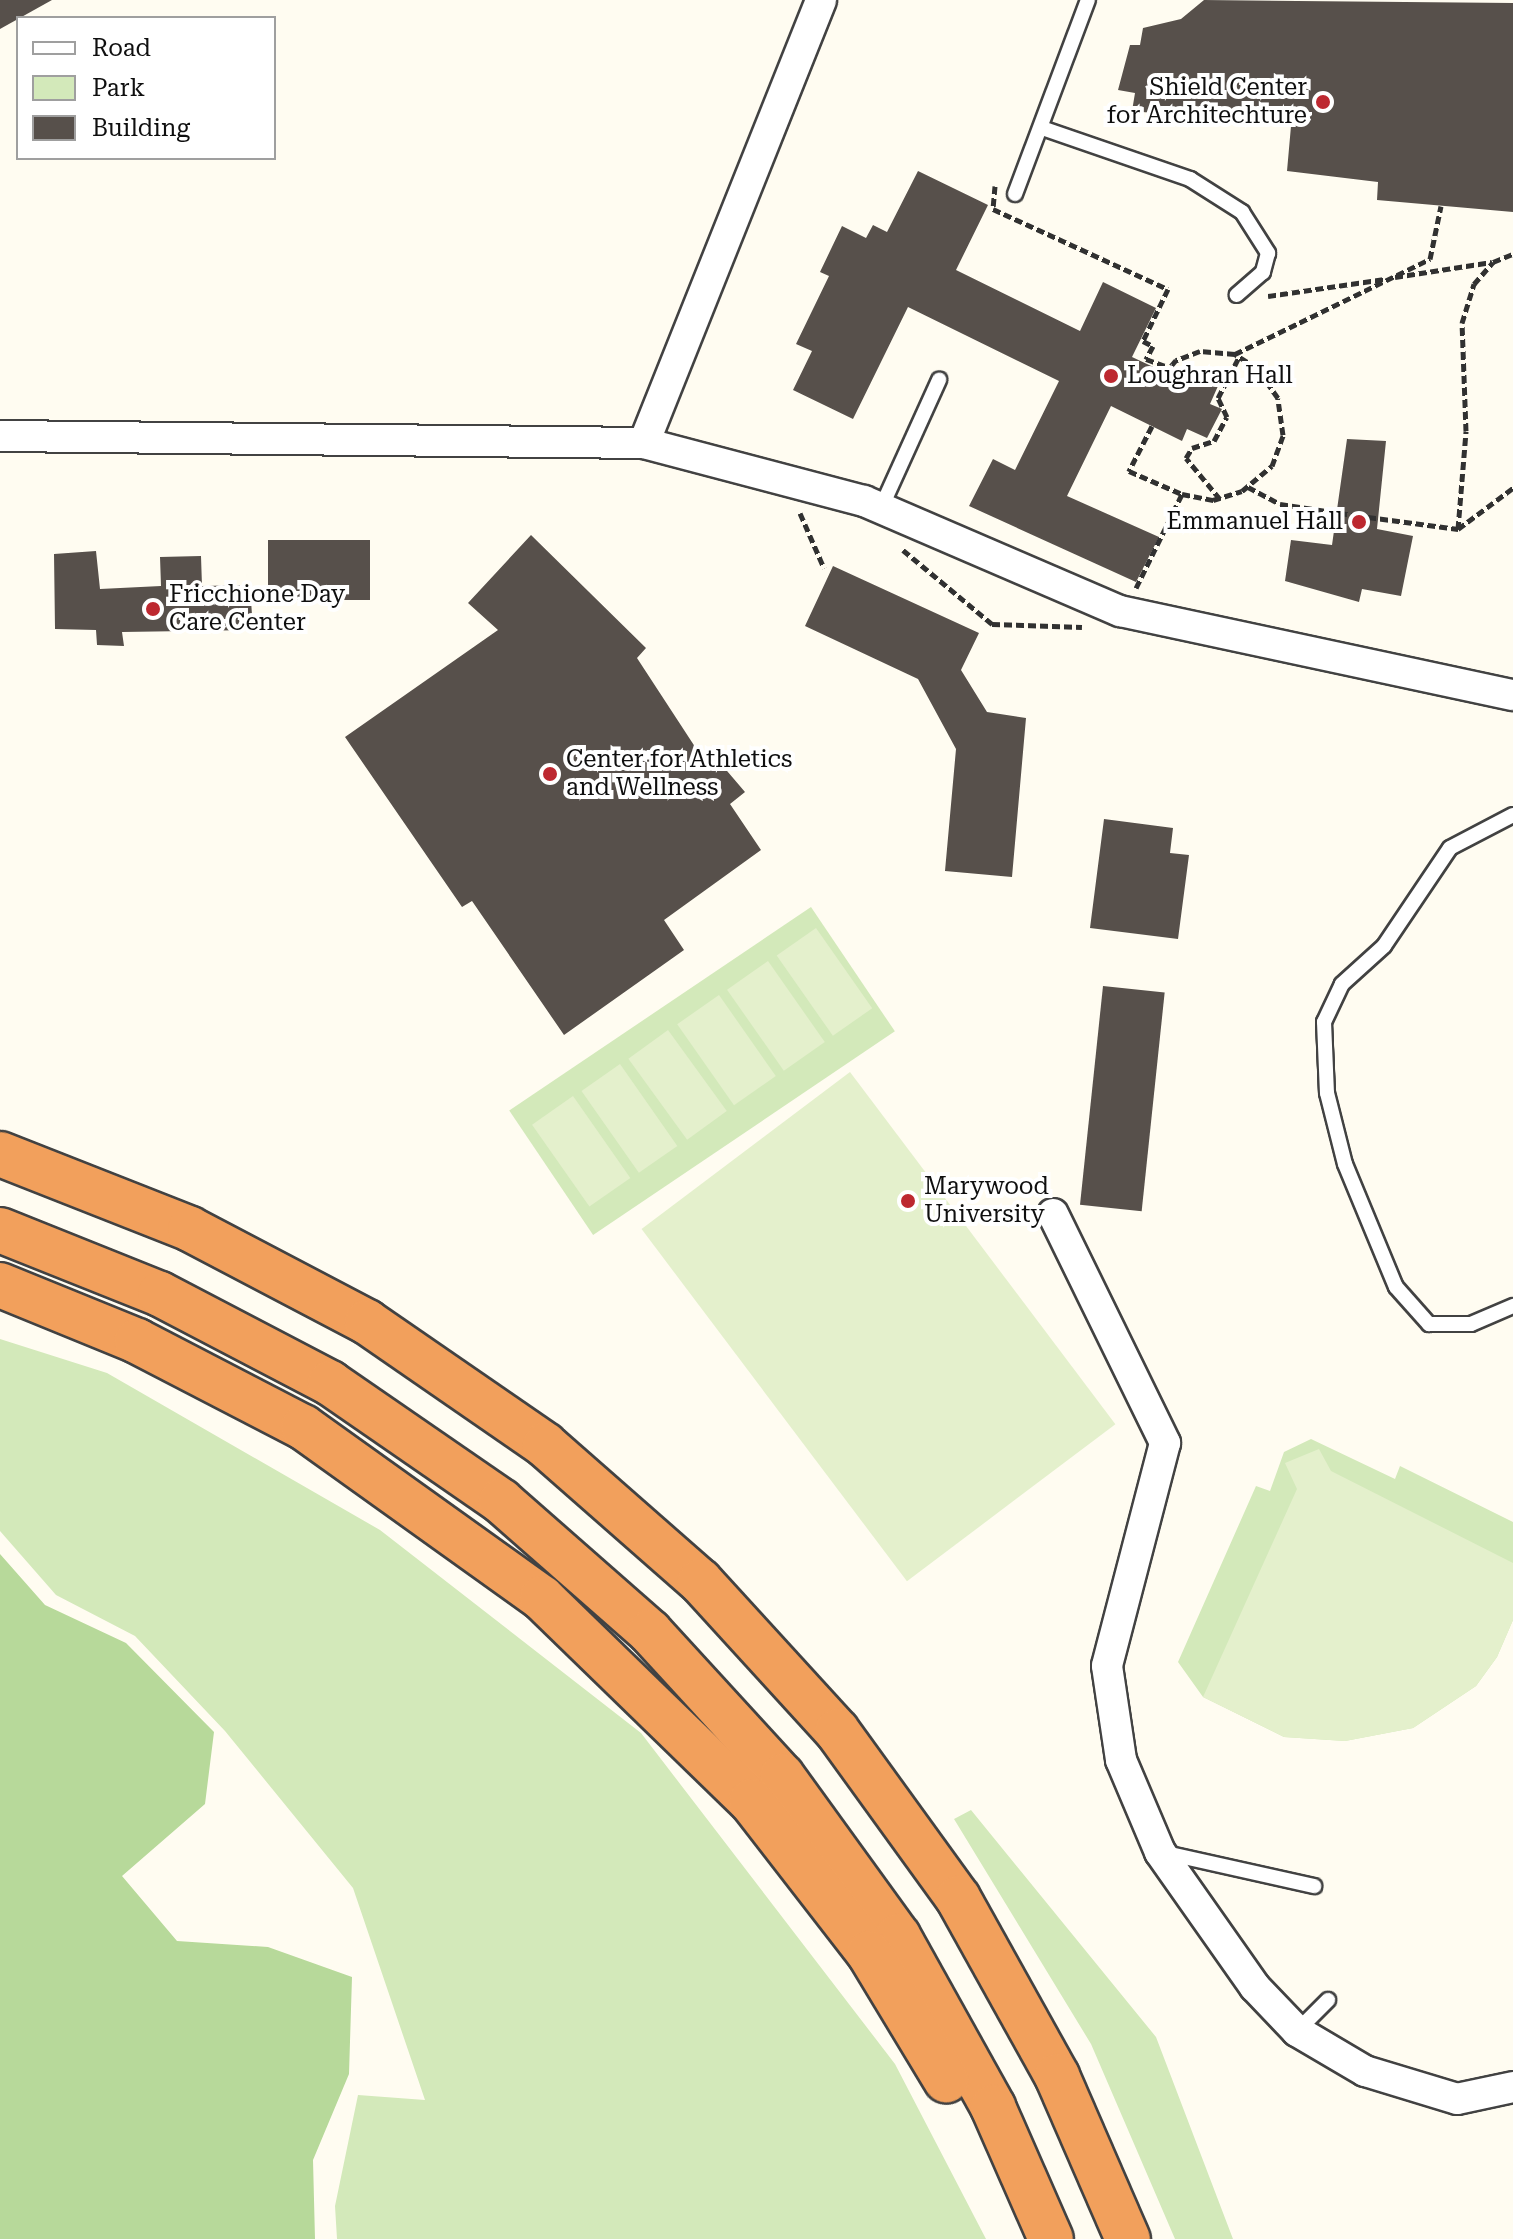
<!DOCTYPE html>
<html>
<head>
<meta charset="utf-8">
<style>
	body { margin:0 }
	#map { position:relative; width:1513px; height:2239px; overflow:hidden; background:#fffcf1; font-family:"Roboto Serif",serif }
	div>[style] { position:absolute }
	.green>* { inset:0; background:#d3e9ba; transform-origin:0 0 }
	.forest>* { inset:0; background:#b7d99a }
	.pitch>* { inset:0; background:#e4f0cc; transform-origin:0 0 }
	.building>* { inset:0; background:#57504b; transform-origin:0 0 }
	.path>* { height:5px; margin-top:-2.5px; transform-origin:0; background:repeating-linear-gradient(90deg,#313131 0 8px,transparent 0 12px) }
	.roads { filter:drop-shadow(2px 0 #424242) drop-shadow(-2px 0 #424242) drop-shadow(0 2px #424242) drop-shadow(0 -2px #424242) }
	.lane>* { height:14px; margin:-7px; padding:0 7px; transform-origin:7px; border-radius:7px; background:#fff }
	.street>* { height:30px; margin:-15px; padding:0 15px; transform-origin:15px; border-radius:15px; background:#fff }
	.highway>* { height:44px; margin:-22px; padding:0 22px; transform-origin:22px; border-radius:22px; background:#f2a05c }
	.dots>* { width:22px; height:22px; translate:-50% -50%; box-sizing:border-box; border:4px solid #fff; border-radius:50% }
	span { translate:-50% -50%; white-space:nowrap; text-align:center; line-height:1.15; -webkit-text-stroke:8px #fff; paint-order:stroke }
	.poi-label { font-size:24px; color:#0f0f0f }
	.right { translate:-100% -50%; text-align:right }
	.left { translate:0 -50%; text-align:left }
	.legend { position:absolute; left:16px; top:16px; width:260px; height:144px; box-sizing:border-box; background:#fff; border:2px solid #9f9f9f; margin:0; padding:10px 14px; list-style:none; font-size:24px; color:#0f0f0f }
	.legend li { display:flex; align-items:center; gap:16px; height:40px }
	.legend b { width:40px; border:2px solid #9f9f9f }
</style>
</head>
<body>
<div id="map">
	<div class="green">
		<i style="left:811px;top:907px;width:150px;height:364px;rotate:56deg"></i>
		<i style="clip-path:polygon(0 1339px,107px 1373px,380px 1530px,641px 1733px,895px 2064px,986px 2239px,337px 2239px,335px 2206px,358px 2095px,425px 2100px,353px 1888px,225px 1731px,135px 1636px,56px 1595px,0 1531px)"></i>
		<i style="clip-path:polygon(1311px 1439px,1395px 1479px,1400px 1466px,1513px 1522px,1513px 1620px,1497px 1657px,1476px 1686px,1413px 1728px,1345px 1741px,1284px 1737px,1203px 1697px,1178px 1662px,1256px 1486px,1270px 1491px,1284px 1452px)"></i>
		<i style="clip-path:polygon(971px 1810px,1156px 2037px,1233px 2239px,1175px 2239px,1091px 2044px,954px 1819px)"></i>
	</div>
	<div class="forest">
		<i style="clip-path:polygon(0 1554px,45px 1605px,126px 1643px,214px 1732px,205px 1804px,122px 1876px,177px 1941px,268px 1947px,352px 1977px,349px 2074px,313px 2160px,315px 2239px,0 2239px)"></i>
	</div>
	<div class="pitch">
		<i style="left:816px;top:928px;width:98px;height:48px;rotate:55deg"></i>
		<i style="left:768px;top:961px;width:99px;height:50px;rotate:55deg"></i>
		<i style="left:719px;top:995px;width:99px;height:51px;rotate:55deg"></i>
		<i style="left:668px;top:1030px;width:100px;height:49px;rotate:54deg"></i>
		<i style="left:620px;top:1064px;width:100px;height:47px;rotate:55deg"></i>
		<i style="left:850px;top:1072px;width:441px;height:261px;rotate:53deg"></i>
		<i style="left:573px;top:1096px;width:100px;height:50px;rotate:55deg"></i>
		<i style="clip-path:polygon(1319px 1449px,1331px 1471px,1513px 1563px,1513px 1620px,1497px 1657px,1476px 1686px,1413px 1728px,1345px 1741px,1284px 1737px,1203px 1697px,1297px 1489px,1285px 1463px)"></i>
	</div>
	<div class="building">
		<i style="clip-path:polygon(0 0,52px 0,0 29px)"></i>
		<i style="clip-path:polygon(1204px 0,1513px 3px,1513px 212px,1377px 200px,1378px 182px,1287px 171px,1291px 126px,1132px 111px,1135px 93px,1118px 90px,1130px 45px,1140px 45px,1143px 28px,1181px 19px)"></i>
		<i style="clip-path:polygon(918px 171px,988px 205px,956px 270px,1080px 331px,1103px 282px,1156px 308px,1132px 357px,1179px 379px,1184px 369px,1218px 386px,1210px 404px,1222px 409px,1207px 438px,1187px 429px,1182px 441px,1111px 406px,1067px 496px,1159px 537px,1136px 582px,969px 506px,993px 459px,1015px 470px,1059px 381px,908px 307px,853px 419px,793px 390px,812px 351px,796px 344px,829px 276px,820px 272px,842px 226px,866px 238px,873px 225px,887px 232px)"></i>
		<i style="clip-path:polygon(1347px 439px,1386px 441px,1377px 529px,1413px 536px,1401px 596px,1362px 589px,1359px 602px,1285px 581px,1291px 540px,1332px 545px)"></i>
		<i style="clip-path:polygon(531px 535px,646px 648px,637px 658px,701px 756px,710px 751px,745px 792px,730px 804px,761px 850px,664px 920px,684px 950px,564px 1035px,472px 901px,462px 907px,345px 737px,498px 630px,468px 603px)"></i>
		<i style="left:268px;top:540px;width:102px;height:60px"></i>
		<i style="clip-path:polygon(96px 551px,100px 589px,161px 586px,160px 557px,201px 556px,202px 586px,250px 585px,253px 630px,122px 632px,124px 646px,97px 645px,96px 630px,55px 629px,54px 554px)"></i>
		<i style="clip-path:polygon(833px 566px,979px 633px,961px 670px,987px 712px,1026px 718px,1012px 877px,945px 871px,956px 749px,918px 679px,805px 626px)"></i>
		<i style="clip-path:polygon(1104px 819px,1173px 828px,1170px 853px,1189px 855px,1178px 939px,1090px 928px)"></i>
		<i style="left:1103px;top:986px;width:62px;height:220px;rotate:6deg"></i>
	</div>
	<div class="path">
		<i style="left:995px;top:186px;width:23px;rotate:95deg"></i>
		<i style="left:993px;top:209px;width:192px;rotate:24.6deg"></i>
		<i style="left:1168px;top:289px;width:58px;rotate:115.7deg"></i>
		<i style="left:1143px;top:341px;width:11px;rotate:27deg"></i>
		<i style="left:1153px;top:346px;width:15px;rotate:118deg"></i>
		<i style="left:1146px;top:359px;width:23px;rotate:20deg"></i>
		<i style="left:1395px;top:277px;width:98px;rotate:-8.8deg"></i>
		<i style="left:1268px;top:296px;width:118px;rotate:-8.3deg"></i>
		<i style="left:1235px;top:354px;width:217px;rotate:-26deg"></i>
		<i style="left:1430px;top:259px;width:54px;rotate:-78.3deg"></i>
		<i style="left:1152px;top:426px;width:51px;rotate:117.1deg"></i>
		<i style="left:1129px;top:471px;width:58px;rotate:23.5deg"></i>
		<i style="left:1248px;top:487px;width:36px;rotate:28deg"></i>
		<i style="left:1280px;top:504px;width:74px;rotate:8.6deg"></i>
		<i style="left:1220px;top:499px;width:53px;rotate:-129.7deg"></i>
		<i style="left:1186px;top:458px;width:12px;rotate:-59deg"></i>
		<i style="left:1192px;top:448px;width:23px;rotate:-18deg"></i>
		<i style="left:1214px;top:441px;width:27px;rotate:-62deg"></i>
		<i style="left:1227px;top:417px;width:21px;rotate:-115deg"></i>
		<i style="left:1218px;top:398px;width:46px;rotate:-62.9deg"></i>
		<i style="left:800px;top:513px;width:60px;rotate:66.4deg"></i>
		<i style="left:1368px;top:517px;width:91px;rotate:7.6deg"></i>
		<i style="left:1458px;top:529px;width:69px;rotate:-36.7deg"></i>
		<i style="left:1458px;top:529px;width:98px;rotate:-85.3deg"></i>
		<i style="left:1466px;top:431px;width:108px;rotate:-92.1deg"></i>
		<i style="left:1462px;top:323px;width:41px;rotate:-72.9deg"></i>
		<i style="left:1474px;top:284px;width:29px;rotate:-49deg"></i>
		<i style="left:1493px;top:262px;width:22px;rotate:-22deg"></i>
		<i style="left:903px;top:550px;width:116px;rotate:39.7deg"></i>
		<i style="left:992px;top:624px;width:90px;rotate:1.9deg"></i>
		<i style="left:1136px;top:588px;width:105px;rotate:-63.9deg"></i>
		<i style="left:1182px;top:494px;width:32px;rotate:11deg"></i>
		<i style="left:1213px;top:500px;width:30px;rotate:-17deg"></i>
		<i style="left:1242px;top:491px;width:39px;rotate:-40deg"></i>
		<i style="left:1272px;top:466px;width:33px;rotate:-70deg"></i>
		<i style="left:1283px;top:435px;width:37px;rotate:-98deg"></i>
		<i style="left:1278px;top:398px;width:37px;rotate:-125deg"></i>
		<i style="left:1257px;top:368px;width:26px;rotate:-148deg"></i>
		<i style="left:1235px;top:354px;width:35px;rotate:-175deg"></i>
		<i style="left:1200px;top:351px;width:26px;rotate:159deg"></i>
		<i style="left:1176px;top:360px;width:17px;rotate:130deg"></i>
	</div>
	<div class="roads">
		<div class="lane">
			<i style="left:1042px;top:128px;width:157px;rotate:19deg"></i>
			<i style="left:1190px;top:179px;width:62px;rotate:32.4deg"></i>
			<i style="left:1242px;top:212px;width:49px;rotate:57.6deg"></i>
			<i style="left:1268px;top:253px;width:20px;rotate:105deg"></i>
			<i style="left:1263px;top:272px;width:35px;rotate:139deg"></i>
			<i style="left:1015px;top:194px;width:207px;rotate:-69.4deg"></i>
			<i style="left:881px;top:508px;width:141px;rotate:-65.6deg"></i>
			<i style="left:1513px;top:815px;width:71px;rotate:152.4deg"></i>
			<i style="left:1450px;top:848px;width:118px;rotate:124deg"></i>
			<i style="left:1384px;top:946px;width:57px;rotate:137.9deg"></i>
			<i style="left:1342px;top:984px;width:42px;rotate:115.3deg"></i>
			<i style="left:1324px;top:1022px;width:71px;rotate:87.6deg"></i>
			<i style="left:1327px;top:1093px;width:73px;rotate:75.8deg"></i>
			<i style="left:1345px;top:1164px;width:133px;rotate:67.5deg"></i>
			<i style="left:1396px;top:1287px;width:50px;rotate:48.3deg"></i>
			<i style="left:1429px;top:1324px;width:42px"></i>
			<i style="left:1471px;top:1324px;width:46px;rotate:-23.2deg"></i>
			<i style="left:1166px;top:1853px;width:152px;rotate:12.6deg"></i>
			<i style="left:1297px;top:2031px;width:44px;rotate:-45deg"></i>
		</div>
		<div class="street">
			<i style="left:0;top:436px;width:644px;rotate:0.62deg"></i>
			<i style="left:644px;top:443px;width:228px;rotate:14.8deg"></i>
			<i style="left:864px;top:501px;width:279px;rotate:23.3deg"></i>
			<i style="left:1120px;top:611px;width:402px;rotate:12.1deg"></i>
			<i style="left:644px;top:443px;width:477px;rotate:-68.2deg"></i>
			<i style="left:1053px;top:1214px;width:255px;rotate:63.9deg"></i>
			<i style="left:1165px;top:1443px;width:230px;rotate:104.6deg"></i>
			<i style="left:1107px;top:1666px;width:95px;rotate:81.5deg"></i>
			<i style="left:1121px;top:1760px;width:100px;rotate:67deg"></i>
			<i style="left:1160px;top:1852px;width:165px;rotate:54.9deg"></i>
			<i style="left:1255px;top:1987px;width:61px;rotate:46.3deg"></i>
			<i style="left:1297px;top:2031px;width:79px;rotate:30.5deg"></i>
			<i style="left:1365px;top:2071px;width:96px;rotate:16.9deg"></i>
			<i style="left:1457px;top:2099px;width:57px;rotate:-12.1deg"></i>
		</div>
		<div class="highway">
			<i style="left:0;top:1154px;width:204px;rotate:21.5deg"></i>
			<i style="left:190px;top:1229px;width:200px;rotate:27.7deg"></i>
			<i style="left:367px;top:1322px;width:216px;rotate:34.6deg"></i>
			<i style="left:545px;top:1445px;width:206px;rotate:41.3deg"></i>
			<i style="left:700px;top:1581px;width:203px;rotate:47.6deg"></i>
			<i style="left:837px;top:1731px;width:206px;rotate:54.1deg"></i>
			<i style="left:958px;top:1898px;width:204px;rotate:60.9deg"></i>
			<i style="left:1057px;top:2076px;width:178px;rotate:66.5deg"></i>
			<i style="left:0;top:1230px;width:172px;rotate:21.8deg"></i>
			<i style="left:160px;top:1294px;width:192px;rotate:27.6deg"></i>
			<i style="left:330px;top:1383px;width:208px;rotate:34.6deg"></i>
			<i style="left:501px;top:1501px;width:198px;rotate:41.3deg"></i>
			<i style="left:650px;top:1632px;width:195px;rotate:47.5deg"></i>
			<i style="left:782px;top:1776px;width:198px;rotate:54.1deg"></i>
			<i style="left:898px;top:1936px;width:196px;rotate:60.9deg"></i>
			<i style="left:993px;top:2107px;width:144px;rotate:66.3deg"></i>
			<i style="left:0;top:1285px;width:148px;rotate:22.2deg"></i>
			<i style="left:137px;top:1341px;width:187px;rotate:27.4deg"></i>
			<i style="left:303px;top:1427px;width:294px;rotate:35.6deg"></i>
			<i style="left:542px;top:1598px;width:291px;rotate:44.2deg"></i>
			<i style="left:751px;top:1801px;width:192px;rotate:52.2deg"></i>
			<i style="left:869px;top:1953px;width:149px;rotate:58.8deg"></i>
		</div>
	</div>
	<div class="dots">
		<i style="left:1323px;top:102px;background:#bd2830"></i>
		<i style="left:1111px;top:376px;background:#bd2830"></i>
		<i style="left:1359px;top:522px;background:#bd2830"></i>
		<i style="left:153px;top:609px;background:#bd2830"></i>
		<i style="left:550px;top:774px;background:#bd2830"></i>
		<i style="left:908px;top:1201px;background:#bd2830"></i>
	</div>
	<div class="poi-label">
		<span class="right" style="left:1307px;top:102px">Shield Center<br>for Architechture</span>
		<span class="left" style="left:1127px;top:376px">Loughran Hall</span>
		<span class="right" style="left:1343px;top:522px">Emmanuel Hall</span>
		<span class="left" style="left:169px;top:609px">Fricchione Day<br>Care Center</span>
		<span class="left" style="left:566px;top:774px">Center for Athletics<br>and Wellness</span>
		<span class="left" style="left:924px;top:1201px">Marywood<br>University</span>
	</div>
	<ul class="legend">
	<li><b style="height:10px;background:#fff"></b>Road</li>
	<li><b style="height:22px;background:#d3e9ba"></b>Park</li>
	<li><b style="height:22px;background:#57504b"></b>Building</li>
	</ul>
</div>
</body>
</html>
